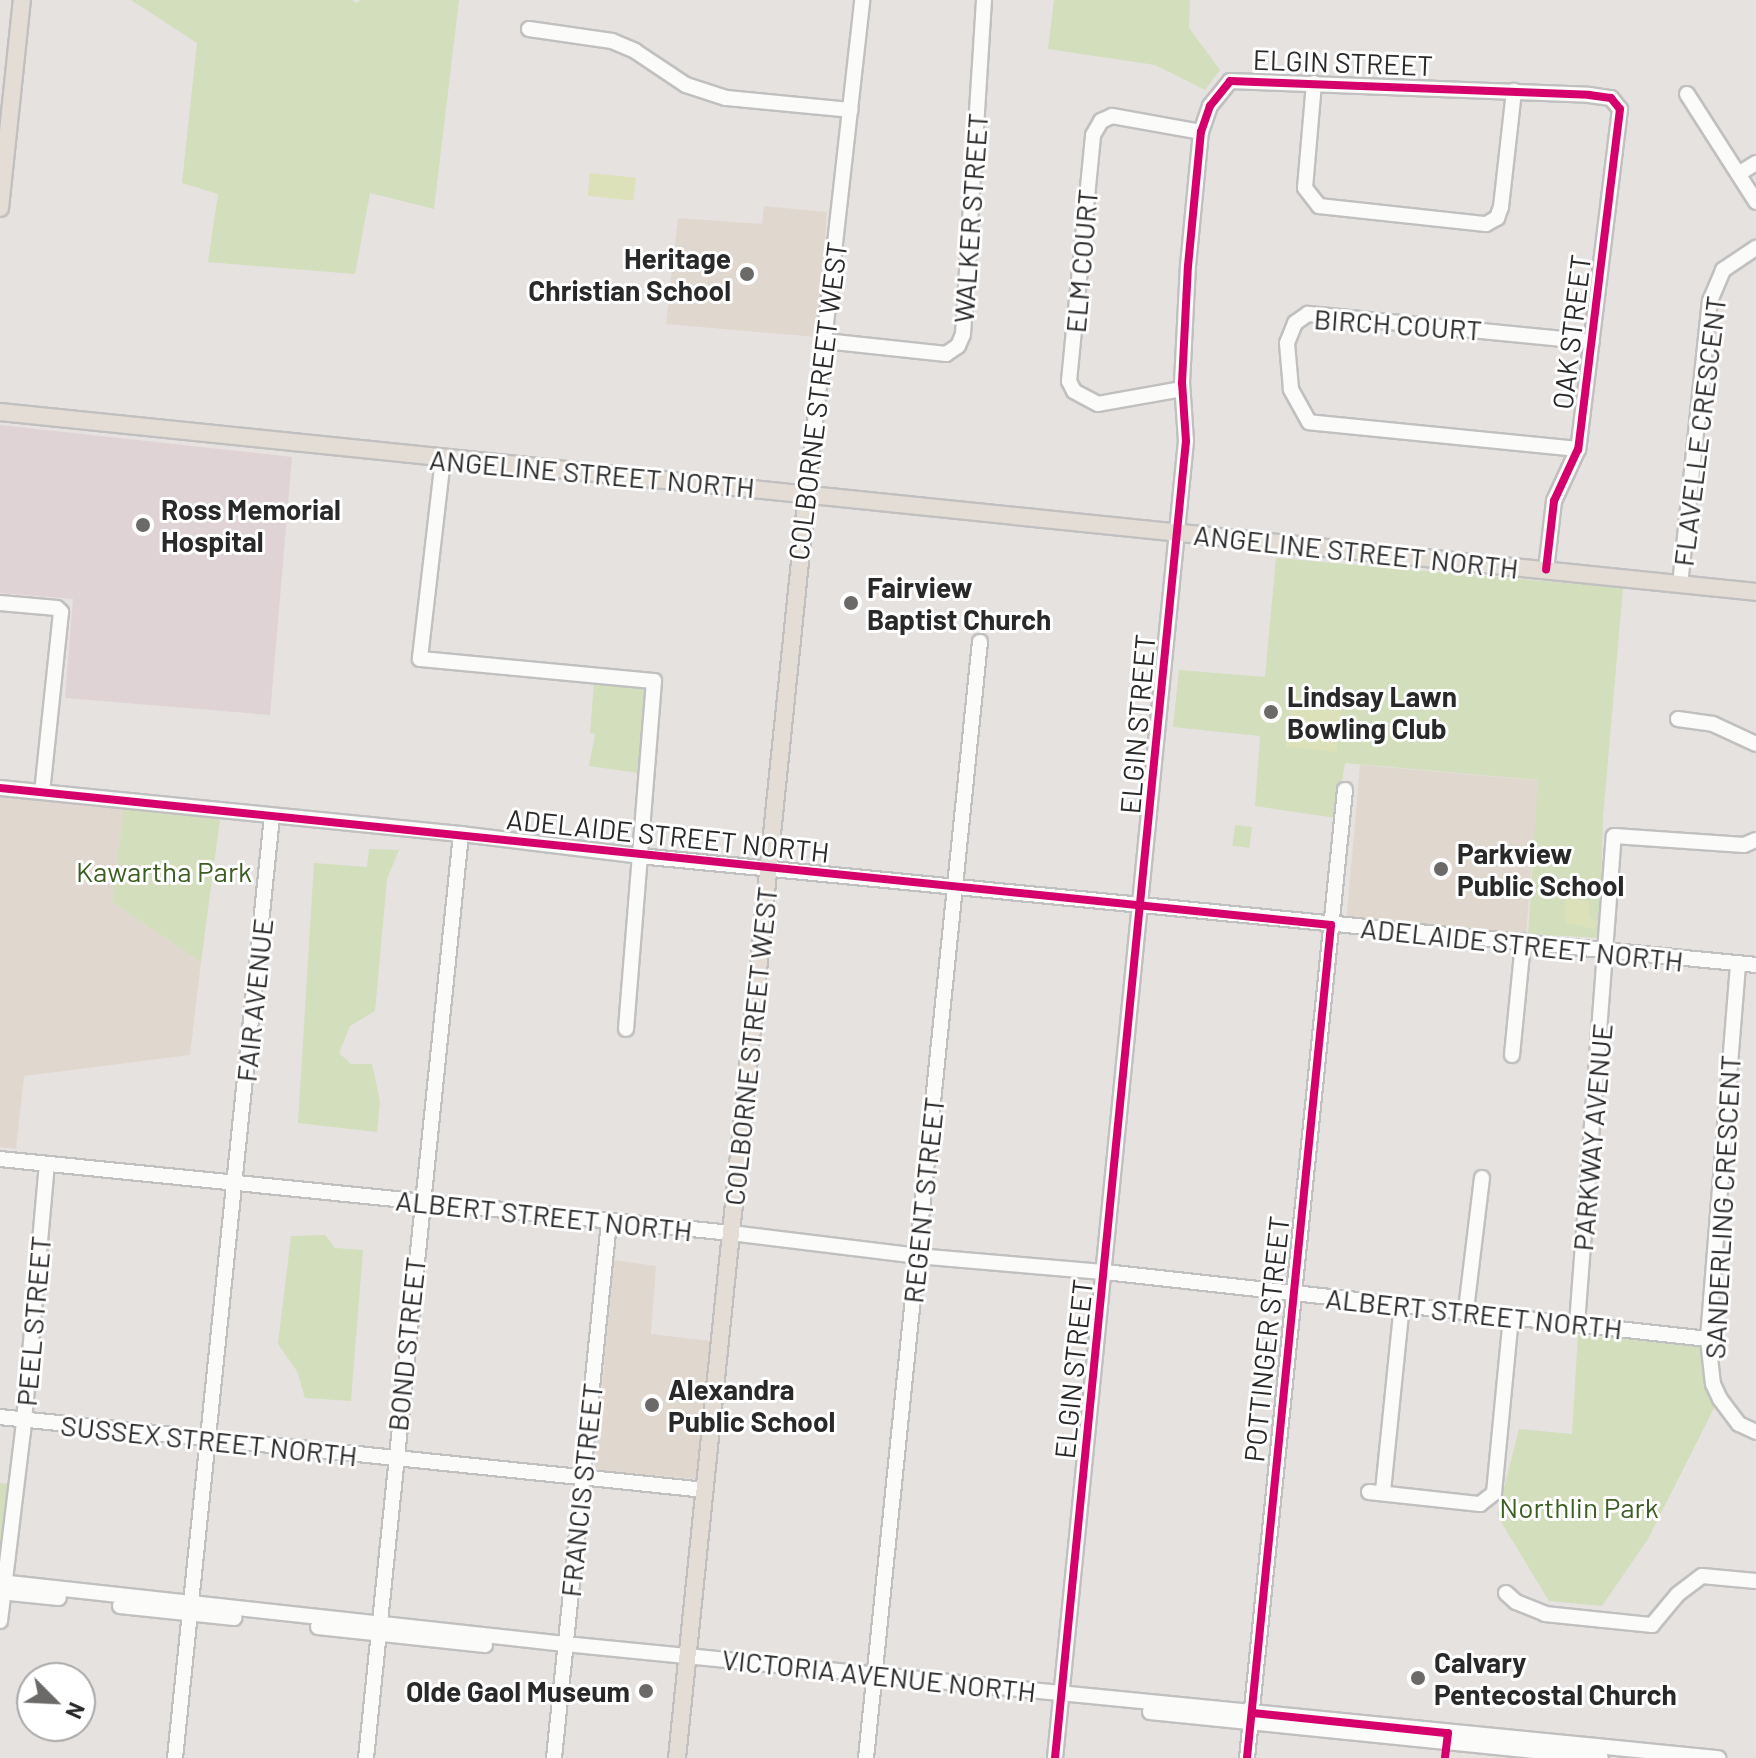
<!DOCTYPE html>
<html>
<head>
<meta charset="utf-8">
<style>
	body { margin:0 }
	#map { position:relative; width:1756px; height:1758px; overflow:hidden; background:#e6e2e0; font-family:Barlow,sans-serif }
	div>[style] { position:absolute }
	.education>* { inset:0; background:#e0d7cf; transform-origin:0 0 }
	.medical>* { inset:0; background:#e0d3d5 }
	.green>* { inset:0; background:#d2debc; transform-origin:0 0 }
	.pitch>* { inset:0; background:#dce1ba; transform-origin:0 0 }
	.roads { filter:drop-shadow(2px 0 #c1c0c0) drop-shadow(-2px 0 #c1c0c0) drop-shadow(0 2px #c1c0c0) drop-shadow(0 -2px #c1c0c0) }
	.minor>* { height:14px; margin:-7px; padding:0 7px; transform-origin:7px; border-radius:7px; background:#fbfbfa }
	.major>* { height:16px; margin:-8px; padding:0 8px; transform-origin:8px; border-radius:8px; background:#e3ddd5 }
	.cycleway>* { height:8px; margin:-4px; padding:0 4px; transform-origin:4px; border-radius:4px; background:#d6006c }
	.dots>* { width:22px; height:22px; translate:-50% -50%; box-sizing:border-box; border:4px solid #fff; border-radius:50% }
	span { translate:-50% -50%; white-space:nowrap; text-align:center; line-height:1.15; -webkit-text-stroke:6px #fff; paint-order:stroke }
	.street-label { font-size:28px; color:#292929 }
	.poi-label { font-size:28px; color:#292929; font-weight:700 }
	.right { translate:-100% -50%; text-align:right }
	.left { translate:0 -50%; text-align:left }
	.park-label { font-size:28px; color:#3c5e21 }
	.north { position:absolute; left:16px; top:1662px; width:80px; height:80px; box-sizing:border-box; background:#fff; border:2px solid #a9a9a9; border-radius:50%; rotate:114deg; font-size:22px; font-weight:700; line-height:32px; text-align:center; color:#292929 }
	.north::after { content:''; display:block; margin:auto; width:28px; height:36px; background:#6b6a69; clip-path:polygon(50% 0,100% 100%,50% 72%,0 100%) }
</style>
</head>
<body>
<div id="map">
	<div class="education">
		<i style="clip-path:polygon(764px 206px,827px 212px,817px 337px,666px 324px,678px 218px,762px 224px)"></i>
		<i style="left:1360px;top:765px;width:180px;height:155px;rotate:5deg"></i>
		<i style="clip-path:polygon(0 795px,124px 807px,112px 902px,201px 962px,190px 1055px,24px 1076px,16px 1149px,0 1147px)"></i>
		<i style="clip-path:polygon(614px 1260px,656px 1266px,651px 1334px,711px 1341px,698px 1479px,594px 1470px)"></i>
	</div>
	<div class="medical">
		<i style="clip-path:polygon(0 425px,292px 457px,270px 715px,65px 698px,73px 599px,0 593px)"></i>
	</div>
	<div class="green">
		<i style="clip-path:polygon(131px 0,352px 0,356px 3px,361px 0,459px 0,434px 209px,370px 193px,355px 274px,208px 262px,218px 194px,182px 183px,197px 43px)"></i>
		<i style="clip-path:polygon(1054px 0,1190px 0,1189px 28px,1220px 70px,1205px 90px,1155px 65px,1048px 49px)"></i>
		<i style="clip-path:polygon(1276px 558px,1623px 588px,1603px 817px,1600px 938px,1528px 934px,1538px 780px,1345px 763px,1336px 818px,1255px 806px,1260px 736px,1173px 727px,1179px 670px,1265px 677px)"></i>
		<i style="clip-path:polygon(594px 683px,645px 688px,638px 773px,589px 766px,595px 734px,590px 733px)"></i>
		<i style="clip-path:polygon(124px 807px,220px 819px,201px 962px,112px 902px)"></i>
		<i style="left:1235px;top:825px;width:17px;height:21px;rotate:7deg"></i>
		<i style="clip-path:polygon(369px 849px,399px 850px,387px 879px,375px 1011px,350px 1026px,339px 1053px,351px 1064px,372px 1064px,380px 1101px,377px 1132px,298px 1123px,314px 863px,367px 867px)"></i>
		<i style="clip-path:polygon(325px 1235px,335px 1248px,363px 1250px,351px 1401px,305px 1398px,297px 1371px,278px 1344px,291px 1236px)"></i>
		<i style="clip-path:polygon(1578px 1335px,1708px 1347px,1714px 1391px,1714px 1408px,1648px 1539px,1602px 1606px,1549px 1601px,1497px 1515px,1519px 1429px,1572px 1434px)"></i>
		<i style="clip-path:polygon(0 1483px,13px 1485px,0 1569px)"></i>
	</div>
	<div class="pitch">
		<i style="left:590px;top:173px;width:46px;height:23px;rotate:6deg"></i>
		<i style="left:1291px;top:697px;width:51px;height:50px;rotate:6deg"></i>
		<i style="clip-path:polygon(1566px 898px,1589px 901px,1589px 918px,1597px 921px,1595px 929px,1565px 923px)"></i>
	</div>
	<div class="roads">
		<div class="minor">
			<i style="left:529px;top:29px;width:84px;rotate:8.2deg"></i>
			<i style="left:612px;top:41px;width:25px;rotate:23deg"></i>
			<i style="left:635px;top:51px;width:61px;rotate:33.7deg"></i>
			<i style="left:686px;top:85px;width:42px;rotate:18deg"></i>
			<i style="left:726px;top:98px;width:125px;rotate:5.5deg"></i>
			<i style="left:1314px;top:83px;width:105px;rotate:94.9deg"></i>
			<i style="left:1305px;top:188px;width:23px;rotate:52deg"></i>
			<i style="left:1319px;top:206px;width:168px;rotate:6.2deg"></i>
			<i style="left:1486px;top:224px;width:13px;rotate:-29deg"></i>
			<i style="left:1497px;top:218px;width:12px;rotate:-70deg"></i>
			<i style="left:1501px;top:207px;width:117px;rotate:-83.6deg"></i>
			<i style="left:1687px;top:94px;width:128px;rotate:57.4deg"></i>
			<i style="left:1740px;top:173px;width:19px;rotate:-32deg"></i>
			<i style="left:825px;top:341px;width:122px;rotate:6.1deg"></i>
			<i style="left:946px;top:354px;width:14px;rotate:-34deg"></i>
			<i style="left:958px;top:346px;width:13px;rotate:-67deg"></i>
			<i style="left:963px;top:334px;width:335px;rotate:-86.4deg"></i>
			<i style="left:1182px;top:389px;width:85px;rotate:169.9deg"></i>
			<i style="left:1098px;top:404px;width:27px;rotate:-152deg"></i>
			<i style="left:1074px;top:391px;width:11px;rotate:-117deg"></i>
			<i style="left:1069px;top:381px;width:247px;rotate:-84.4deg"></i>
			<i style="left:1093px;top:135px;width:16px;rotate:-60deg"></i>
			<i style="left:1101px;top:121px;width:12px;rotate:-24deg"></i>
			<i style="left:1112px;top:116px;width:90px;rotate:10.2deg"></i>
			<i style="left:1578px;top:449px;width:270px;rotate:-174.3deg"></i>
			<i style="left:1309px;top:422px;width:38px;rotate:-119deg"></i>
			<i style="left:1291px;top:389px;width:46px;rotate:-95deg"></i>
			<i style="left:1287px;top:343px;width:22px;rotate:-68deg"></i>
			<i style="left:1295px;top:323px;width:16px;rotate:-35deg"></i>
			<i style="left:1308px;top:314px;width:285px;rotate:5.6deg"></i>
			<i style="left:443px;top:459px;width:201px;rotate:96.6deg"></i>
			<i style="left:420px;top:659px;width:235px;rotate:5.4deg"></i>
			<i style="left:654px;top:681px;width:349px;rotate:94.6deg"></i>
			<i style="left:807px;top:493px;width:496px;rotate:-83.6deg"></i>
			<i style="left:1680px;top:585px;width:286px;rotate:-84deg"></i>
			<i style="left:1710px;top:301px;width:34px;rotate:-67deg"></i>
			<i style="left:1723px;top:270px;width:40px;rotate:-34deg"></i>
			<i style="left:0;top:603px;width:57px;rotate:5deg"></i>
			<i style="left:57px;top:608px;width:6px;rotate:45deg"></i>
			<i style="left:61px;top:612px;width:181px;rotate:96deg"></i>
			<i style="left:1678px;top:719px;width:35px;rotate:8deg"></i>
			<i style="left:1713px;top:724px;width:47px;rotate:24.9deg"></i>
			<i style="left:0;top:788px;width:463px;rotate:5.7deg"></i>
			<i style="left:461px;top:834px;width:179px;rotate:7deg"></i>
			<i style="left:639px;top:856px;width:1122px;rotate:5.57deg"></i>
			<i style="left:1738px;top:965px;width:375px;rotate:94.6deg"></i>
			<i style="left:1708px;top:1339px;width:45px;rotate:83.7deg"></i>
			<i style="left:1713px;top:1384px;width:17px;rotate:65deg"></i>
			<i style="left:1720px;top:1399px;width:31px;rotate:53deg"></i>
			<i style="left:1739px;top:1424px;width:19px;rotate:25deg"></i>
			<i style="left:1512px;top:1055px;width:114px;rotate:-84.4deg"></i>
			<i style="left:0;top:1159px;width:735px;rotate:5.78deg"></i>
			<i style="left:731px;top:1233px;width:187px;rotate:7deg"></i>
			<i style="left:917px;top:1256px;width:198px;rotate:4.9deg"></i>
			<i style="left:1114px;top:1273px;width:598px;rotate:6.34deg"></i>
			<i style="left:1466px;top:1310px;width:133px;rotate:-83.1deg"></i>
			<i style="left:1577px;top:1324px;width:489px;rotate:-85.7deg"></i>
			<i style="left:1614px;top:836px;width:130px;rotate:4deg"></i>
			<i style="left:1744px;top:845px;width:13px;rotate:-23deg"></i>
			<i style="left:0;top:1417px;width:709px;rotate:5.91deg"></i>
			<i style="left:1383px;top:1491px;width:188px;rotate:-84.2deg"></i>
			<i style="left:1369px;top:1492px;width:112px;rotate:6.2deg"></i>
			<i style="left:1480px;top:1504px;width:18px;rotate:-38deg"></i>
			<i style="left:1494px;top:1493px;width:179px;rotate:-84.5deg"></i>
			<i style="left:0;top:1582px;width:568px;rotate:6.26deg"></i>
			<i style="left:565px;top:1644px;width:1159px;rotate:5.65deg"></i>
			<i style="left:0;top:1592px;width:59px;rotate:5.8deg"></i>
			<i style="left:1506px;top:1593px;width:13px;rotate:42deg"></i>
			<i style="left:1516px;top:1602px;width:31px;rotate:22deg"></i>
			<i style="left:1545px;top:1614px;width:108px;rotate:5.9deg"></i>
			<i style="left:1652px;top:1625px;width:40px;rotate:-50deg"></i>
			<i style="left:1678px;top:1594px;width:30px;rotate:-37deg"></i>
			<i style="left:1702px;top:1576px;width:54px;rotate:5.3deg"></i>
			<i style="left:120px;top:1606px;width:115px;rotate:6deg"></i>
			<i style="left:0;top:1621px;width:190px;rotate:-83.1deg"></i>
			<i style="left:23px;top:1432px;width:269px;rotate:-84.9deg"></i>
			<i style="left:318px;top:1627px;width:168px;rotate:6.2deg"></i>
			<i style="left:1150px;top:1712px;width:453px;rotate:5.8deg"></i>
			<i style="left:175px;top:1758px;width:947px;rotate:-84.12deg"></i>
			<i style="left:366px;top:1758px;width:929px;rotate:-84.13deg"></i>
			<i style="left:554px;top:1758px;width:539px;rotate:-84.14deg"></i>
			<i style="left:866px;top:1758px;width:1122px;rotate:-84.17deg"></i>
			<i style="left:1055px;top:1758px;width:1323px;rotate:-84.32deg"></i>
			<i style="left:1186px;top:441px;width:58px;rotate:-93.9deg"></i>
			<i style="left:1182px;top:383px;width:117px;rotate:-87.1deg"></i>
			<i style="left:1188px;top:266px;width:135px;rotate:-84.5deg"></i>
			<i style="left:1201px;top:132px;width:28px;rotate:-71deg"></i>
			<i style="left:1210px;top:106px;width:32px;rotate:-51deg"></i>
			<i style="left:1230px;top:81px;width:359px;rotate:2.2deg"></i>
			<i style="left:1589px;top:95px;width:22px;rotate:8deg"></i>
			<i style="left:1611px;top:98px;width:14px;rotate:51deg"></i>
			<i style="left:1620px;top:109px;width:343px;rotate:97deg"></i>
			<i style="left:1578px;top:449px;width:57px;rotate:114.8deg"></i>
			<i style="left:1554px;top:501px;width:69px;rotate:96.6deg"></i>
			<i style="left:1247px;top:1758px;width:973px;rotate:-84.22deg"></i>
		</div>
		<div class="major">
			<i style="left:0;top:208px;width:209px;rotate:-84deg"></i>
			<i style="left:0;top:412px;width:1765px;rotate:5.85deg"></i>
			<i style="left:677px;top:1758px;width:1272px;rotate:-84.13deg"></i>
		</div>
	</div>
	<div class="cycleway">
		<i style="left:0;top:788px;width:1338px;rotate:5.88deg"></i>
		<i style="left:1331px;top:925px;width:837px;rotate:95.76deg"></i>
		<i style="left:1253px;top:1713px;width:196px;rotate:5.9deg"></i>
		<i style="left:1448px;top:1733px;width:25px;rotate:97deg"></i>
		<i style="left:1055px;top:1758px;width:1323px;rotate:-84.32deg"></i>
		<i style="left:1186px;top:441px;width:58px;rotate:-93.9deg"></i>
		<i style="left:1182px;top:383px;width:117px;rotate:-87.1deg"></i>
		<i style="left:1188px;top:266px;width:135px;rotate:-84.5deg"></i>
		<i style="left:1201px;top:132px;width:28px;rotate:-71deg"></i>
		<i style="left:1210px;top:106px;width:32px;rotate:-51deg"></i>
		<i style="left:1230px;top:81px;width:359px;rotate:2.2deg"></i>
		<i style="left:1589px;top:95px;width:22px;rotate:8deg"></i>
		<i style="left:1611px;top:98px;width:14px;rotate:51deg"></i>
		<i style="left:1620px;top:109px;width:343px;rotate:97deg"></i>
		<i style="left:1578px;top:449px;width:57px;rotate:114.8deg"></i>
		<i style="left:1554px;top:501px;width:69px;rotate:96.6deg"></i>
	</div>
	<div class="dots">
		<i style="left:747px;top:274px;background:#6b6a69"></i>
		<i style="left:143px;top:525px;background:#6b6a69"></i>
		<i style="left:851px;top:603px;background:#6b6a69"></i>
		<i style="left:1271px;top:712px;background:#6b6a69"></i>
		<i style="left:1441px;top:869px;background:#6b6a69"></i>
		<i style="left:652px;top:1405px;background:#6b6a69"></i>
		<i style="left:1418px;top:1678px;background:#6b6a69"></i>
		<i style="left:646px;top:1691px;background:#6b6a69"></i>
	</div>
	<div class="street-label">
		<span style="left:1343px;top:62px;rotate:2deg">ELGIN STREET</span>
		<span style="left:970px;top:218px;rotate:-86deg">WALKER STREET</span>
		<span style="left:1081px;top:261px;rotate:-85deg">ELM COURT</span>
		<span style="left:1398px;top:324px;rotate:4deg">BIRCH COURT</span>
		<span style="left:1571px;top:332px;rotate:-83deg">OAK STREET</span>
		<span style="left:817px;top:401px;rotate:-83deg">COLBORNE STREET WEST</span>
		<span style="left:1699px;top:431px;rotate:-83deg">FLAVELLE CRESCENT</span>
		<span style="left:592px;top:473px;rotate:5deg">ANGELINE STREET NORTH</span>
		<span style="left:1356px;top:551px;rotate:6deg">ANGELINE STREET NORTH</span>
		<span style="left:1137px;top:724px;rotate:-85deg">ELGIN STREET</span>
		<span style="left:668px;top:835px;rotate:6deg">ADELAIDE STREET NORTH</span>
		<span style="left:1522px;top:944px;rotate:6deg">ADELAIDE STREET NORTH</span>
		<span style="left:254px;top:1000px;rotate:-84deg">FAIR AVENUE</span>
		<span style="left:750px;top:1046px;rotate:-84deg">COLBORNE STREET WEST</span>
		<span style="left:1592px;top:1137px;rotate:-85deg">PARKWAY AVENUE</span>
		<span style="left:923px;top:1200px;rotate:-84deg">REGENT STREET</span>
		<span style="left:1722px;top:1207px;rotate:-87deg">SANDERLING CRESCENT</span>
		<span style="left:544px;top:1215px;rotate:6deg">ALBERT STREET NORTH</span>
		<span style="left:1474px;top:1313px;rotate:6deg">ALBERT STREET NORTH</span>
		<span style="left:33px;top:1321px;rotate:-85deg">PEEL STREET</span>
		<span style="left:1266px;top:1339px;rotate:-84deg">POTTINGER STREET</span>
		<span style="left:406px;top:1344px;rotate:-84deg">BOND STREET</span>
		<span style="left:1073px;top:1369px;rotate:-84deg">ELGIN STREET</span>
		<span style="left:209px;top:1440px;rotate:6deg">SUSSEX STREET NORTH</span>
		<span style="left:581px;top:1490px;rotate:-84deg">FRANCIS STREET</span>
		<span style="left:879px;top:1675px;rotate:6deg">VICTORIA AVENUE NORTH</span>
	</div>
	<div class="poi-label">
		<span class="right" style="left:731px;top:274px">Heritage<br>Christian School</span>
		<span class="left" style="left:161px;top:525px">Ross Memorial<br>Hospital</span>
		<span class="left" style="left:867px;top:603px">Fairview<br>Baptist Church</span>
		<span class="left" style="left:1287px;top:712px">Lindsay Lawn<br>Bowling Club</span>
		<span class="left" style="left:1457px;top:869px">Parkview<br>Public School</span>
		<span class="left" style="left:668px;top:1405px">Alexandra<br>Public School</span>
		<span class="left" style="left:1434px;top:1678px">Calvary<br>Pentecostal Church</span>
		<span class="right" style="left:630px;top:1691px">Olde Gaol Museum</span>
	</div>
	<div class="park-label">
		<span style="left:164px;top:871px">Kawartha Park</span>
		<span style="left:1579px;top:1507px">Northlin Park</span>
	</div>
	<div class="north">N</div>
</div>
</body>
</html>
